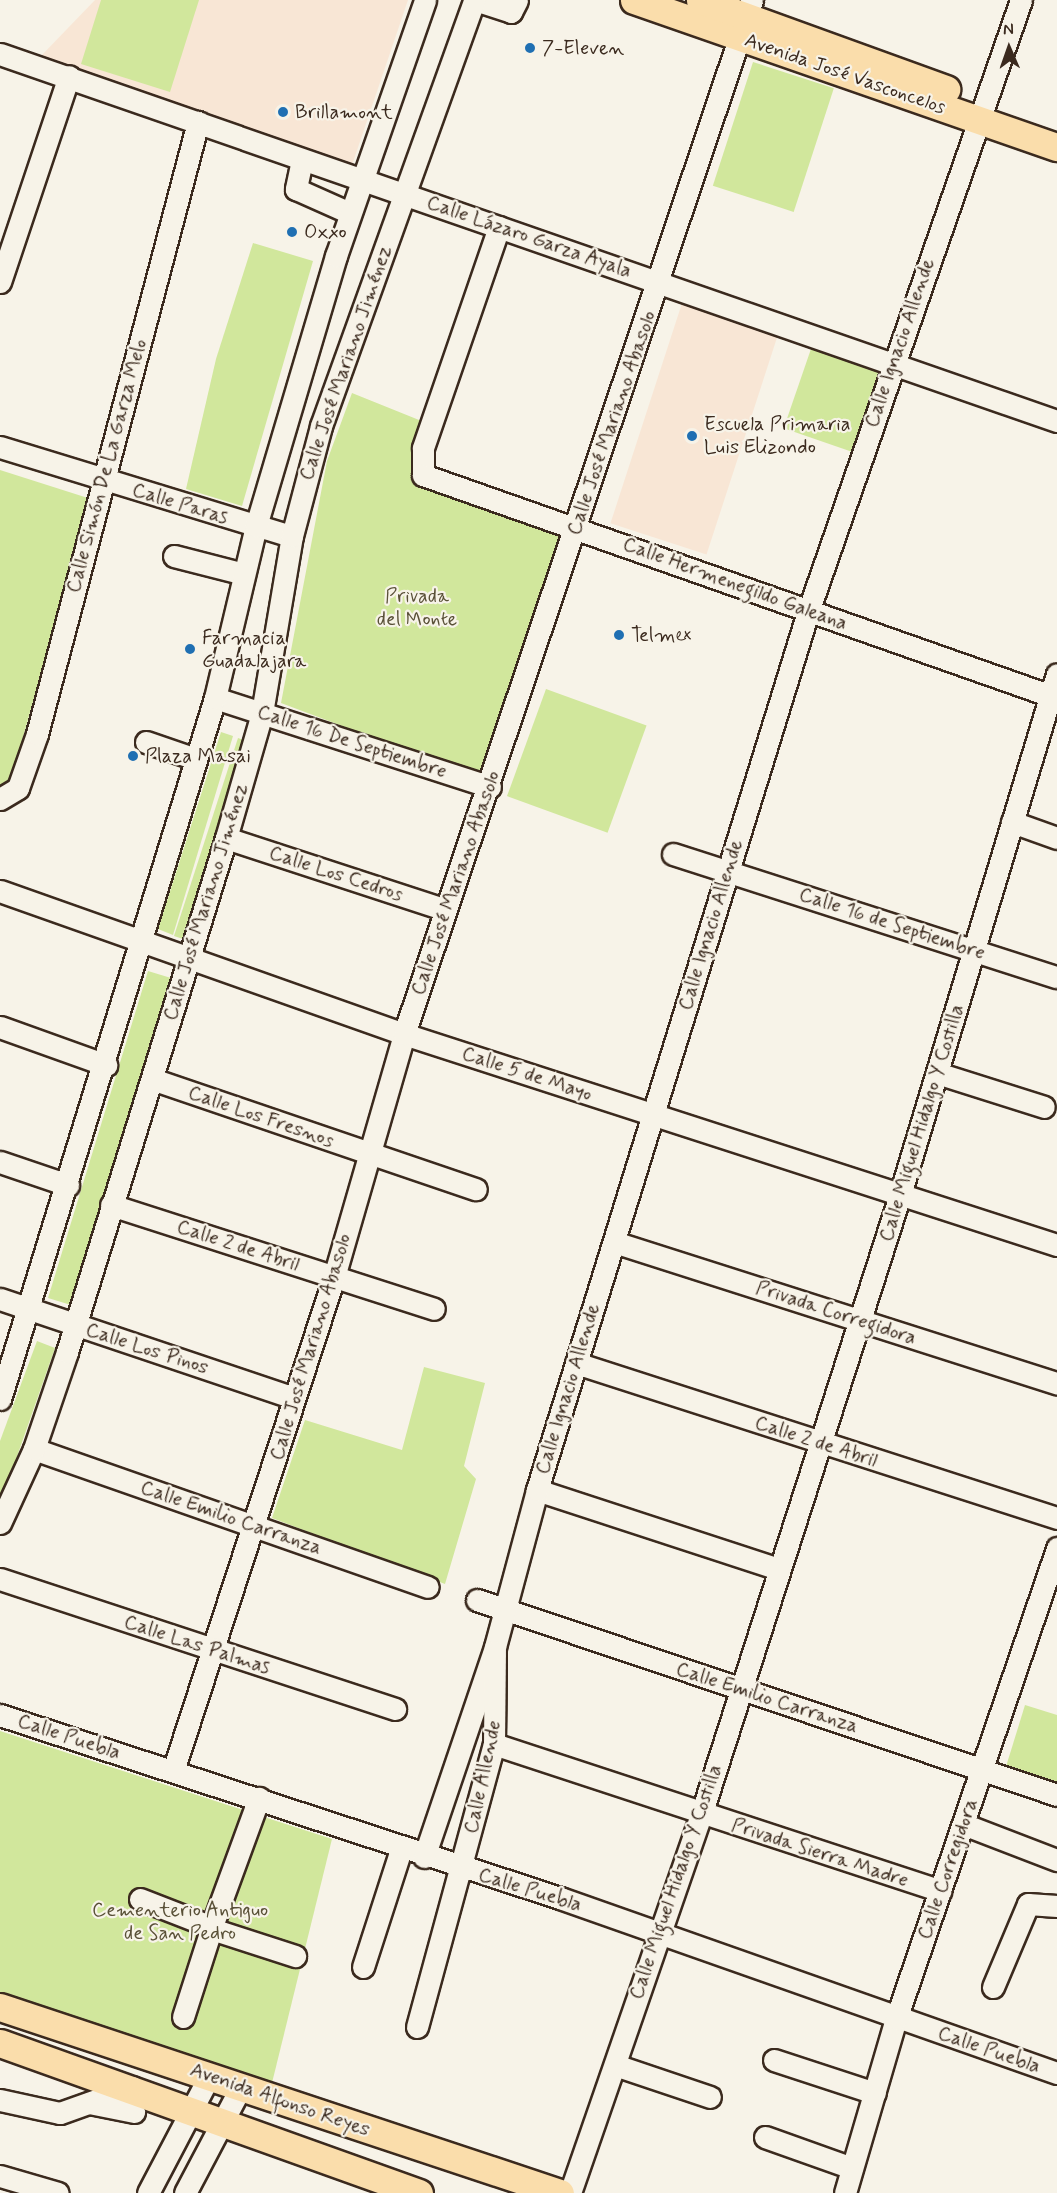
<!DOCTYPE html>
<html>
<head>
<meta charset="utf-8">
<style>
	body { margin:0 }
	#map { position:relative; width:1057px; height:2193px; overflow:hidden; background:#f7f3e8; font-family:Mynerve,sans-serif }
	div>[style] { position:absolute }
	.built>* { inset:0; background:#f8e6d5; transform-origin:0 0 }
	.green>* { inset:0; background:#d1e79c; transform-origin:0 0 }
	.roads { filter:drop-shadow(2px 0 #3b2a1e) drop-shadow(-2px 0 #3b2a1e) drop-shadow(0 2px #3b2a1e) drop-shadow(0 -2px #3b2a1e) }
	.minor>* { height:21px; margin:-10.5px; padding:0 10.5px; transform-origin:10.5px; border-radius:10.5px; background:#f7f3e8 }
	.major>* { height:27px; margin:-13.5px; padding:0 13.5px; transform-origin:13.5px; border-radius:13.5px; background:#faddab }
	.dots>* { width:16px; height:16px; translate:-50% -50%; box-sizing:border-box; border:3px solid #f7f3e8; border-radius:50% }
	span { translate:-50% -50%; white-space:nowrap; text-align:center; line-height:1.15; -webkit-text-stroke:4.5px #f7f3e8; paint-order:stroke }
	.poi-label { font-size:20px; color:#3b2a1e }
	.left { translate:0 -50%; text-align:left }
	.street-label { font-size:20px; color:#3b2a1e }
	.park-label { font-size:20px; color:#595037 }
	.north { position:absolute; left:979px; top:18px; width:60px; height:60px; -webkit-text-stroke:4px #f7f3e8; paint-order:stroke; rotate:358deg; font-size:16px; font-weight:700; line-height:24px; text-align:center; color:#3b2a1e }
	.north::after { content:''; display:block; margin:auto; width:21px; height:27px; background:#3b2a1e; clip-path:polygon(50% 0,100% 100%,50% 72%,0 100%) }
</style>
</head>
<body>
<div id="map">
	<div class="built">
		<i style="clip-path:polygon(95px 0,408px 0,351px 168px,41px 56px)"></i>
		<i style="left:684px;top:297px;width:101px;height:238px;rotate:18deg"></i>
	</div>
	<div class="green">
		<i style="clip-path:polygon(101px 0,199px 0,170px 92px,81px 64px)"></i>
		<i style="left:753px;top:62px;width:85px;height:130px;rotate:18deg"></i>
		<i style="clip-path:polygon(253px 243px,313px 261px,242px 506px,186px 489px,216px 359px)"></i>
		<i style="left:812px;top:346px;width:72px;height:87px;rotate:19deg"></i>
		<i style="clip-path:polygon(352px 393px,429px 424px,416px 484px,567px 533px,484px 768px,470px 774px,281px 703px,327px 461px)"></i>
		<i style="clip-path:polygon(0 470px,91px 499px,7px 793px,0 791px)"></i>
		<i style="left:546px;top:689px;width:107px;height:114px;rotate:20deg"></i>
		<i style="clip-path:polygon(221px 732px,233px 736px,173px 935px,158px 929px)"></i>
		<i style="clip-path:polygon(238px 738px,249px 742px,189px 941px,174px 936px)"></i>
		<i style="left:148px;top:971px;width:24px;height:342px;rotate:17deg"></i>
		<i style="clip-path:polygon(37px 1341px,55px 1348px,0 1505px,0 1441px)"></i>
		<i style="clip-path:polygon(424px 1367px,485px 1383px,464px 1466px,476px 1479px,445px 1584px,272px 1518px,305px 1420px,402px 1450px)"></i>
		<i style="clip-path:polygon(1025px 1705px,1057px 1715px,1057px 1791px,1004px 1773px)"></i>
		<i style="clip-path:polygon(0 1731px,332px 1839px,271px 2087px,0 1992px)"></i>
	</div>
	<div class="roads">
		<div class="minor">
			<i style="left:475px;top:0;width:38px;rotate:18deg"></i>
			<i style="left:511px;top:12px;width:13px;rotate:-63deg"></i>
			<i style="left:0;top:54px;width:1119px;rotate:19.15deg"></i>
			<i style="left:302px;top:160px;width:30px;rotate:102deg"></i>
			<i style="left:296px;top:189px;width:59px;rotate:24deg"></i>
			<i style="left:499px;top:227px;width:234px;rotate:109deg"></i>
			<i style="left:423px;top:448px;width:27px;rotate:90deg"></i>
			<i style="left:423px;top:475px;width:672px;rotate:19.38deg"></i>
			<i style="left:0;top:282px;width:217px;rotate:-71.5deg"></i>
			<i style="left:0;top:447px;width:305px;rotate:17deg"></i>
			<i style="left:174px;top:556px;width:72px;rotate:14.4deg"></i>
			<i style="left:215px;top:698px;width:289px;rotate:17.9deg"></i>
			<i style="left:146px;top:742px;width:53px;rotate:18.8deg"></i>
			<i style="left:0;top:799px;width:21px;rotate:-31deg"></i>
			<i style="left:18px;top:788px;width:57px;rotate:-70.6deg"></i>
			<i style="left:37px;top:734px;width:633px;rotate:-75.26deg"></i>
			<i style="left:1012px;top:822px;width:48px;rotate:19.6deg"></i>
			<i style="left:226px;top:838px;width:231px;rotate:18.1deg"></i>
			<i style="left:673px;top:854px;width:403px;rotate:17.8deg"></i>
			<i style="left:0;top:891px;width:429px;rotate:19.5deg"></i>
			<i style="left:404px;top:1034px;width:686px;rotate:17.91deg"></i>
			<i style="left:0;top:1027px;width:113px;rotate:19.7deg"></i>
			<i style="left:937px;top:1073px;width:112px;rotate:17.6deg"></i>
			<i style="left:152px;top:1079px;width:342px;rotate:18.8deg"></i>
			<i style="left:0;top:1162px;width:72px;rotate:18.7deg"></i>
			<i style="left:111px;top:1205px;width:339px;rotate:17.8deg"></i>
			<i style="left:614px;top:1242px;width:465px;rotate:17.7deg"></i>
			<i style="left:0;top:1299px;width:310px;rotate:18.6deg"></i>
			<i style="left:576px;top:1363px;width:505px;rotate:17.86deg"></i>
			<i style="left:0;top:1399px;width:733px;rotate:-72.95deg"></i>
			<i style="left:215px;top:698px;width:177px;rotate:-76.6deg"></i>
			<i style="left:256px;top:526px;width:282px;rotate:-73.5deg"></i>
			<i style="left:336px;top:256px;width:271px;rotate:-70.8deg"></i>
			<i style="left:34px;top:1449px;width:417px;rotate:19.3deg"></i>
			<i style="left:537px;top:1490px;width:255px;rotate:18.1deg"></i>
			<i style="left:0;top:1523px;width:81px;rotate:-65.3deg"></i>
			<i style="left:34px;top:1449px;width:102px;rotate:-71.2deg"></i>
			<i style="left:67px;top:1352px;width:538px;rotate:-72.81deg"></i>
			<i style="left:226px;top:838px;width:130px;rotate:-73.9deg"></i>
			<i style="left:262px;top:713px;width:180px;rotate:-80.4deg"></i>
			<i style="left:292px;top:536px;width:114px;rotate:-75.2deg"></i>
			<i style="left:321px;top:426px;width:453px;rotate:-70.2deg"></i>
			<i style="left:0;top:1579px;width:416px;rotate:18.2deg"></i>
			<i style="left:477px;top:1600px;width:612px;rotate:18.58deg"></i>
			<i style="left:0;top:1715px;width:589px;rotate:18.1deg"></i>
			<i style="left:560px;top:1898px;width:527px;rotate:19.4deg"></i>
			<i style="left:494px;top:1744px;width:470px;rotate:18.2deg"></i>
			<i style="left:173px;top:1771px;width:520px;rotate:-71.95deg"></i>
			<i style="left:334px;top:1277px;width:253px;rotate:-73.9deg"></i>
			<i style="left:404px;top:1034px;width:1091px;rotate:-71.4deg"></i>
			<i style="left:963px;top:1824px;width:101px;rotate:21deg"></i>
			<i style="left:424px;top:1857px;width:222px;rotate:-71.3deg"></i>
			<i style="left:495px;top:1647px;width:163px;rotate:-75deg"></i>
			<i style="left:537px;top:1490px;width:919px;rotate:-72.85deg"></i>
			<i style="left:808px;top:612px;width:648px;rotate:-70.81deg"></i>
			<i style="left:140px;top:1899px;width:69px;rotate:21.3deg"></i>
			<i style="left:215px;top:1918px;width:128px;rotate:-69.9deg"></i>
			<i style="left:221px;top:1932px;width:78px;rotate:18deg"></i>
			<i style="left:363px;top:1967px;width:124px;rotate:-72.1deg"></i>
			<i style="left:993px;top:1987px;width:90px;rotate:-67.1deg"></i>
			<i style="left:1028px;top:1904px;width:29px;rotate:4deg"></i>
			<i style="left:183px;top:2017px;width:85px;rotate:-72.2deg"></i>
			<i style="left:417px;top:2027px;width:293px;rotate:-74.8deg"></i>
			<i style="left:494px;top:1744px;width:93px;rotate:-89.4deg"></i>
			<i style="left:774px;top:2060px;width:106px;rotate:18.1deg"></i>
			<i style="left:615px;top:2065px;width:100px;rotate:18.6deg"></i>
			<i style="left:0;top:2100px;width:61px;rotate:12.2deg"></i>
			<i style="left:60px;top:2113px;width:77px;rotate:-19.6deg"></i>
			<i style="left:89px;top:2103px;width:46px;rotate:11.3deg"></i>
			<i style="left:765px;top:2137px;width:92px;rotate:19.6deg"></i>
			<i style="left:0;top:2176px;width:60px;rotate:16.3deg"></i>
			<i style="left:148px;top:2193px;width:133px;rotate:-62.3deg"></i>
			<i style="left:185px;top:2193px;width:120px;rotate:-62.2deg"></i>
			<i style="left:570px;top:2193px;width:400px;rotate:-70.9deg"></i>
			<i style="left:701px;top:1815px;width:648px;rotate:-72.21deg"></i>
			<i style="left:899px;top:1198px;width:547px;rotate:-73.22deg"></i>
			<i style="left:845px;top:2193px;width:181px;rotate:-73.7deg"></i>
			<i style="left:896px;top:2019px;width:498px;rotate:-71.1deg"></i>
		</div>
		<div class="major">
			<i style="left:634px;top:0;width:448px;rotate:19.2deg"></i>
			<i style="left:700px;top:0;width:262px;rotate:19.9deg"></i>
			<i style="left:0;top:2007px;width:590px;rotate:18.37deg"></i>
			<i style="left:0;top:2043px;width:445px;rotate:19.7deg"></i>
		</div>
	</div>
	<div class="dots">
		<i style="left:530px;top:48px;background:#1f6fb2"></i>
		<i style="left:283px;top:112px;background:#1f6fb2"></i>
		<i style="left:292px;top:232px;background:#1f6fb2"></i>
		<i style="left:692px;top:436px;background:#1f6fb2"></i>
		<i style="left:619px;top:635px;background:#1f6fb2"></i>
		<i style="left:190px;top:649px;background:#1f6fb2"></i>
		<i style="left:133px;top:756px;background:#1f6fb2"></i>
	</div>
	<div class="poi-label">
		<span class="left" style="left:542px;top:48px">7-Eleven</span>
		<span class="left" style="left:295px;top:112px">Brillamont</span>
		<span class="left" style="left:304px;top:232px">Oxxo</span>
		<span class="left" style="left:704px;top:436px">Escuela Primaria<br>Luis Elizondo</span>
		<span class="left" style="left:631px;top:635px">Telmex</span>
		<span class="left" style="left:202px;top:650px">Farmacia<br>Guadalajara</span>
		<span class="left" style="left:145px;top:756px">Plaza Masai</span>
	</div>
	<div class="street-label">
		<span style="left:845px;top:74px;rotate:19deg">Avenida José Vasconcelos</span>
		<span style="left:529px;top:237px;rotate:19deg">Calle Lázaro Garza Ayala</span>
		<span style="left:900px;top:343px;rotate:-71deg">Calle Ignacio Allende</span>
		<span style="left:346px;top:363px;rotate:-71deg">Calle José Mariano Jiménez</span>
		<span style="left:612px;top:423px;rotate:-71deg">Calle José Mariano Abasolo</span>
		<span style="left:107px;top:466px;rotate:-75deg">Calle Simón De La Garza Melo</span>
		<span style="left:180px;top:504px;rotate:17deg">Calle Paras</span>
		<span style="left:735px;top:584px;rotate:20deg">Calle Hermenegildo Galeana</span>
		<span style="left:352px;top:742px;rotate:18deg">Calle 16 De Septiembre</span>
		<span style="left:336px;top:874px;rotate:18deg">Calle Los Cedros</span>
		<span style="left:456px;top:883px;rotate:-71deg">Calle José Mariano Abasolo</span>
		<span style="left:206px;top:902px;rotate:-73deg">Calle José Mariano Jiménez</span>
		<span style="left:892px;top:924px;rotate:18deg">Calle 16 de Septiembre</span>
		<span style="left:711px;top:925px;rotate:-73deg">Calle Ignacio Allende</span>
		<span style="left:527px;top:1074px;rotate:18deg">Calle 5 de Mayo</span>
		<span style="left:261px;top:1117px;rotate:19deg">Calle Los Fresnos</span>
		<span style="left:922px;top:1123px;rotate:-73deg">Calle Miguel Hidalgo Y Costilla</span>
		<span style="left:238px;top:1246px;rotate:18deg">Calle 2 de Abril</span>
		<span style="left:836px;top:1313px;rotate:18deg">Privada Corregidora</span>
		<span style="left:311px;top:1347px;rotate:-73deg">Calle José Mariano Abasolo</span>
		<span style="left:147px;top:1349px;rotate:18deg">Calle Los Pinos</span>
		<span style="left:568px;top:1389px;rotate:-73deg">Calle Ignacio Allende</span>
		<span style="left:816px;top:1442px;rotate:18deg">Calle 2 de Abril</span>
		<span style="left:231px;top:1518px;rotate:19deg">Calle Emilio Carranza</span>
		<span style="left:197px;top:1645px;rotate:18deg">Calle Las Palmas</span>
		<span style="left:767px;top:1698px;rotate:18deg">Calle Emilio Carranza</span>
		<span style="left:69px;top:1737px;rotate:18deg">Calle Puebla</span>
		<span style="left:483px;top:1777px;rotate:-78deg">Calle Allende</span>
		<span style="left:820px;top:1853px;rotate:18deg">Privada Sierra Madre</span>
		<span style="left:948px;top:1869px;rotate:-71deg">Calle Corregidora</span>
		<span style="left:676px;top:1882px;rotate:-71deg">Calle Miguel Hidalgo Y Costilla</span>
		<span style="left:530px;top:1890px;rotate:17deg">Calle Puebla</span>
		<span style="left:989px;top:2050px;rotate:19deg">Calle Puebla</span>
		<span style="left:280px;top:2100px;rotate:19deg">Avenida Alfonso Reyes</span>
	</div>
	<div class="park-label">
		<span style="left:417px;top:608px">Privada<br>del Monte</span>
		<span style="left:180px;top:1922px">Cementerio Antiguo<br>de San Pedro</span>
	</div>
	<div class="north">N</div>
</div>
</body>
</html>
